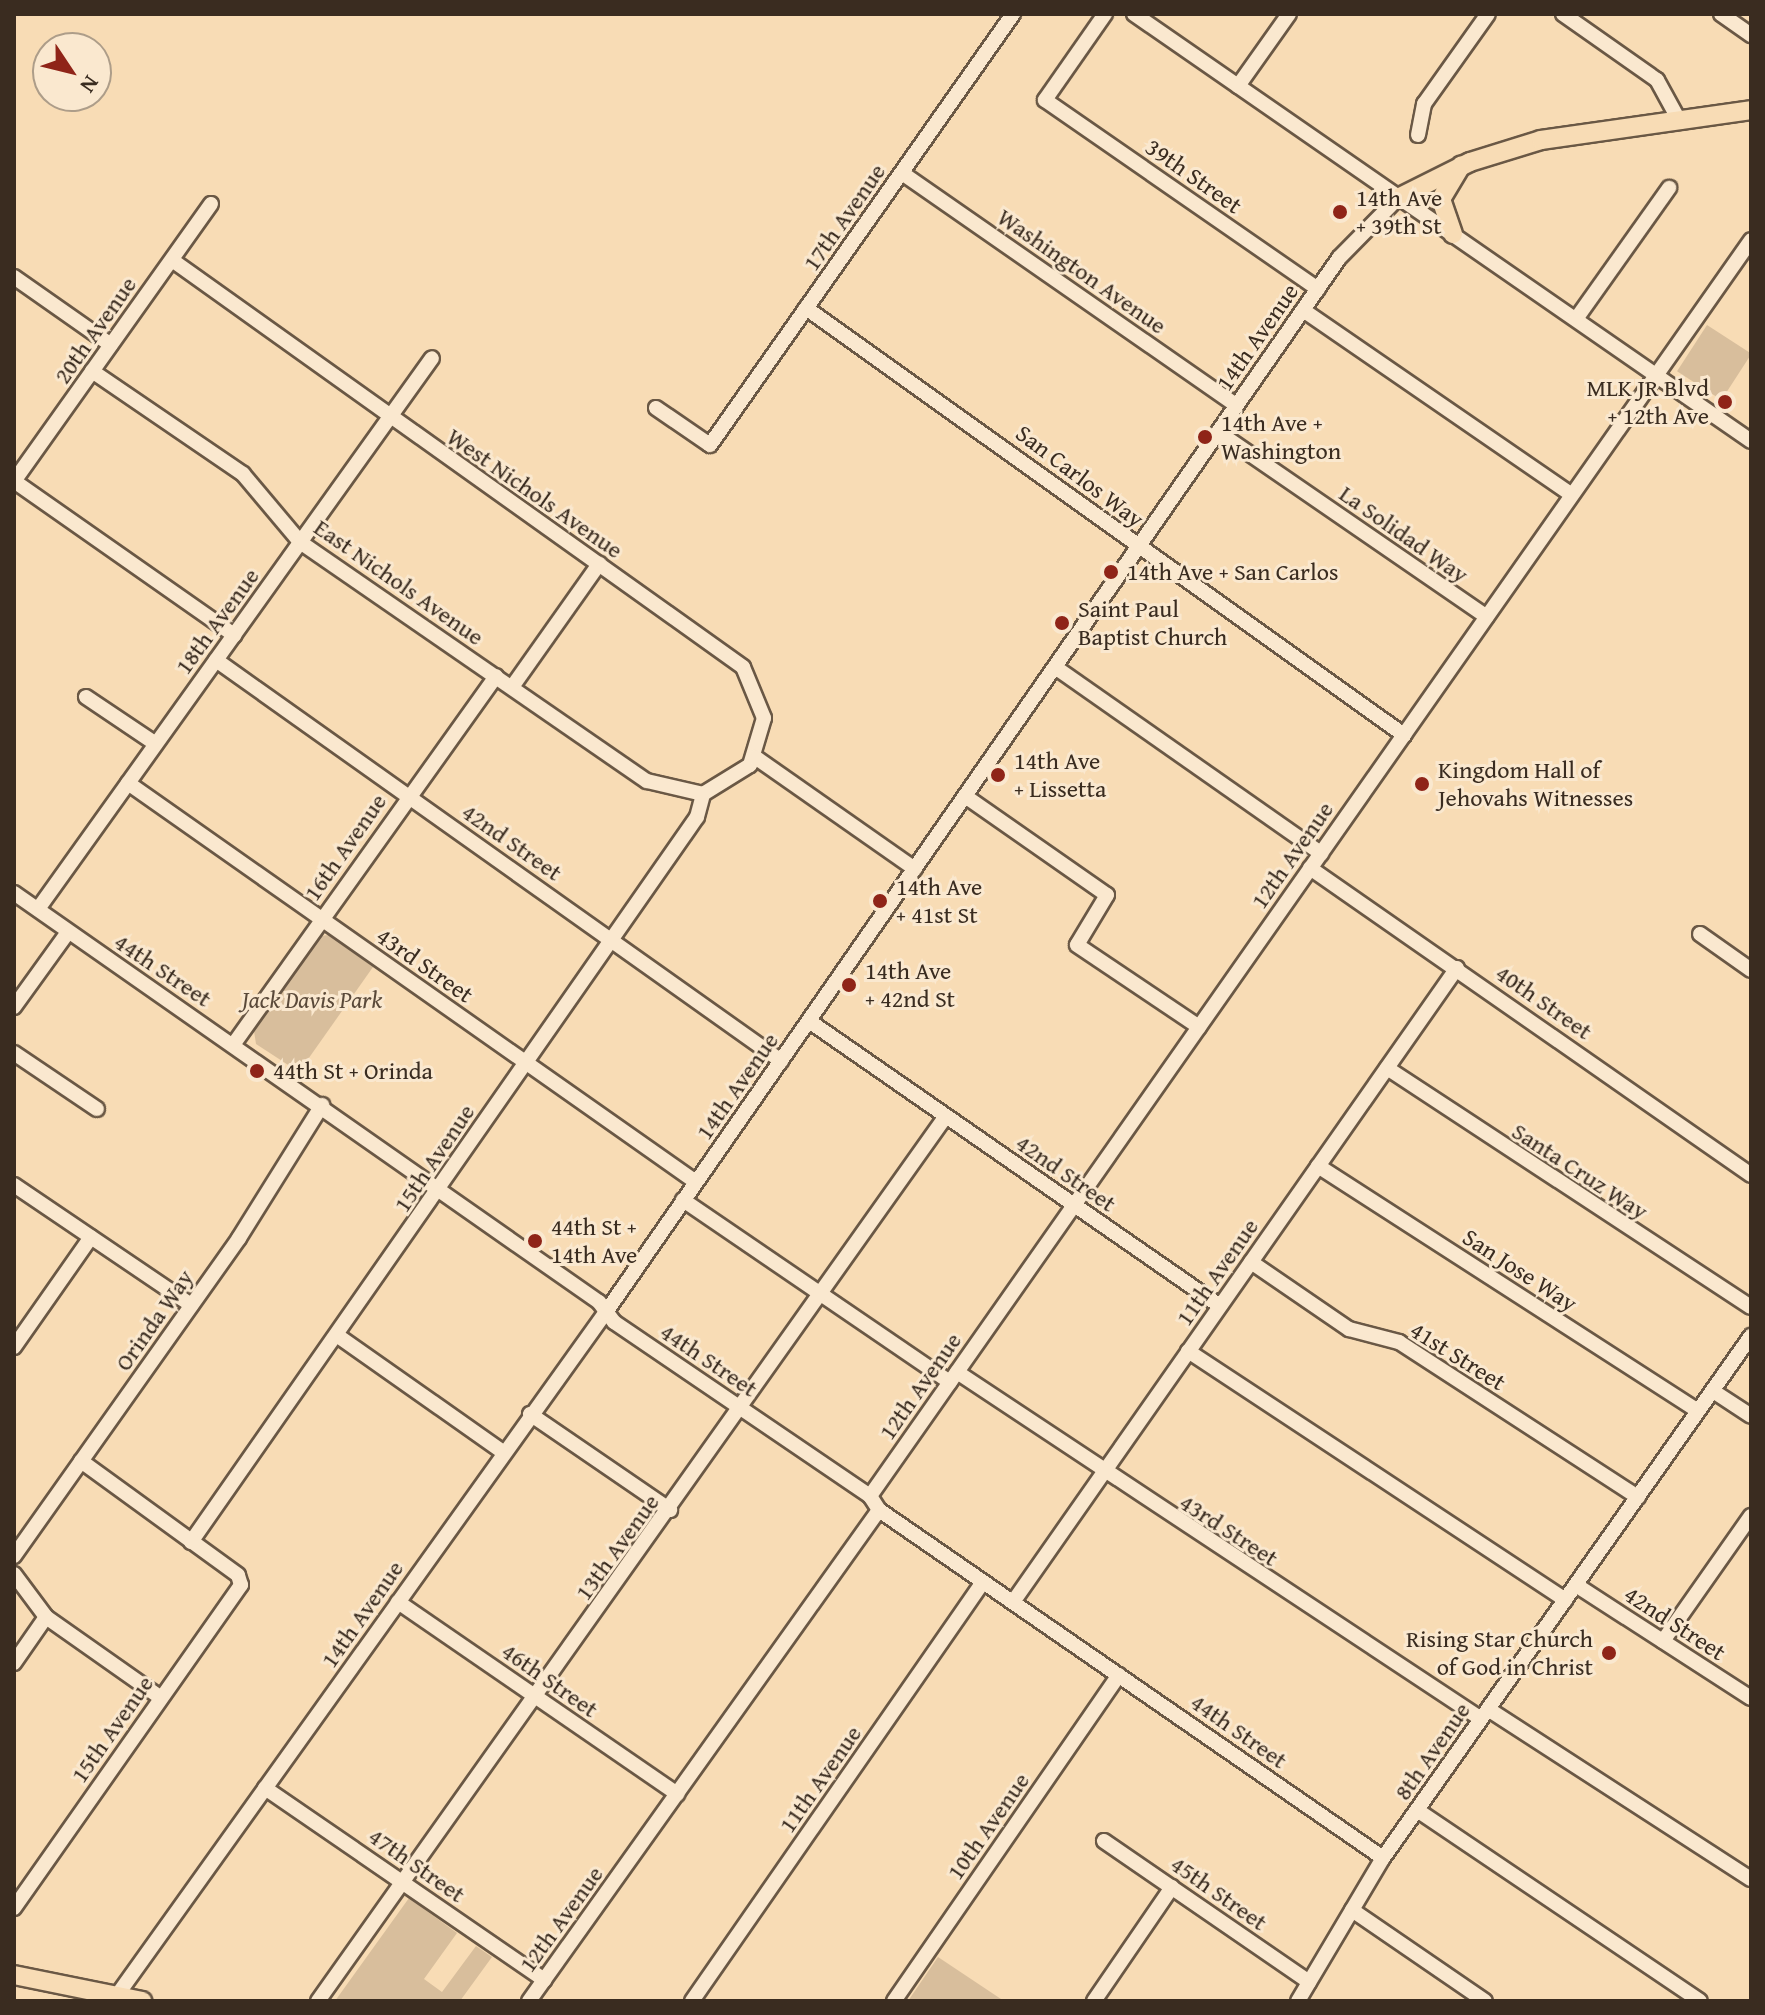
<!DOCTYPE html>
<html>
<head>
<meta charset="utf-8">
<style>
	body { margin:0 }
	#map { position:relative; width:1765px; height:2015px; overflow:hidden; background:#f8dcb5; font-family:"Gentium Book Plus",serif }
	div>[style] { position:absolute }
	.green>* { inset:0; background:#d8be9c; transform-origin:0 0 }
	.roads { filter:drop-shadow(2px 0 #6a5845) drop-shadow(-2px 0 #6a5845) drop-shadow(0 2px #6a5845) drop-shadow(0 -2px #6a5845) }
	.minor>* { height:14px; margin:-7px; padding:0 7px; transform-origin:7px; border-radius:7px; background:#fae8cf }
	.major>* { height:18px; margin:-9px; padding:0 9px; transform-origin:9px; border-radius:9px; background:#f8dcb5 }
	.dots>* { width:22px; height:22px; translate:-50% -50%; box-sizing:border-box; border:4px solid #fae8cf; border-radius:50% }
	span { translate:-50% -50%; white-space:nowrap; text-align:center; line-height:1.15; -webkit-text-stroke:6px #fae8cf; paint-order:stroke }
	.street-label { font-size:24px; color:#3a2c20 }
	.poi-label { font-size:24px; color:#3a2c20 }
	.left { translate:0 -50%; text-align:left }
	.right { translate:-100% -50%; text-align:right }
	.park-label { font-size:24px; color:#5a4939; font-style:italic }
	.frame { position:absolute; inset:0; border:16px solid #3a2c20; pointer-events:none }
	.north { position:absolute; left:32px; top:32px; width:80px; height:80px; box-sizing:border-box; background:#fae8cf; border:2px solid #ad9d89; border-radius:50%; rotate:125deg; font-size:22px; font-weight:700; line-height:32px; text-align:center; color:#3a2c20 }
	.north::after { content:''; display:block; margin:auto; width:28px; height:36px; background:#8f2418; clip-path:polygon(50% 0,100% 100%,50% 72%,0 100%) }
</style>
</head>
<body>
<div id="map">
	<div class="green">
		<i style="left:1707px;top:325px;width:53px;height:55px;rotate:33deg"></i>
		<i style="clip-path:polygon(329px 935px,373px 967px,299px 1072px,256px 1044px,254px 1031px,320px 936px)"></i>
		<i style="clip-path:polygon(409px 1898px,457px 1933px,424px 1979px,442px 1992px,476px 1946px,492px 1957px,460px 2001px,335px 2001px)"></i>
		<i style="clip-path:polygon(938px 1957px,1001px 1999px,1000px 2001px,908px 2001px)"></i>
	</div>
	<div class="roads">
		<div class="minor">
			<i style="left:1105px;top:14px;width:105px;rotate:124.9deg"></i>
			<i style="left:1045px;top:100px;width:332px;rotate:34.7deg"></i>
			<i style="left:1134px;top:14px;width:750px;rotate:34.69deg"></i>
			<i style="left:1563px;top:14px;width:115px;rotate:35.1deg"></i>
			<i style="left:1657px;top:80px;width:48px;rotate:61.3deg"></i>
			<i style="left:1721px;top:14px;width:37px;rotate:35deg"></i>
			<i style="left:1238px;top:86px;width:88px;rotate:-54.7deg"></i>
			<i style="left:1418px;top:135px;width:32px;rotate:-79deg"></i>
			<i style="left:1424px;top:104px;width:110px;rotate:-54.6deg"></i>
			<i style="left:902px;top:173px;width:407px;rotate:34.8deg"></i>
			<i style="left:211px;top:204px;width:340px;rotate:125.4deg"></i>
			<i style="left:14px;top:481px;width:269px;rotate:35deg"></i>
			<i style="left:14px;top:277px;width:118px;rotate:35deg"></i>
			<i style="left:806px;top:308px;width:735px;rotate:35.53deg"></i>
			<i style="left:1303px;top:310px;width:326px;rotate:34.5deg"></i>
			<i style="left:1576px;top:319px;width:161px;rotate:-54.6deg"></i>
			<i style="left:92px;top:371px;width:183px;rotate:34.3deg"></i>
			<i style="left:243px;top:474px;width:89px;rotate:50deg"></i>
			<i style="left:300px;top:542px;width:421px;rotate:34.6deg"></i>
			<i style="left:647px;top:781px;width:57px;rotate:13.1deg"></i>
			<i style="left:703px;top:794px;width:55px;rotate:-31.7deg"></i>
			<i style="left:750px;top:765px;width:49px;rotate:-73.4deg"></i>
			<i style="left:764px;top:718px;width:55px;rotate:-112.4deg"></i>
			<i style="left:743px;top:667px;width:701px;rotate:-144.52deg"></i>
			<i style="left:656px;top:408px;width:65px;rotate:34.4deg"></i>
			<i style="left:710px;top:445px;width:527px;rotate:-54.89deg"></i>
			<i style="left:1218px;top:432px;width:326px;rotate:34.5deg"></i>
			<i style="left:216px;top:660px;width:693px;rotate:35.36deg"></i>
			<i style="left:1055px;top:667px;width:325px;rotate:35deg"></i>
			<i style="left:512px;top:687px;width:151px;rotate:-54.7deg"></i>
			<i style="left:86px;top:697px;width:84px;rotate:33.9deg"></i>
			<i style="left:755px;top:757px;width:195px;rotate:35deg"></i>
			<i style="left:128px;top:783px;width:694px;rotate:35.09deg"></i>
			<i style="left:965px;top:796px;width:173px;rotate:34.9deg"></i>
			<i style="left:1107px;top:895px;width:58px;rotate:121deg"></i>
			<i style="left:1077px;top:945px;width:147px;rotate:33.9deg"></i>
			<i style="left:1310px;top:868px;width:537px;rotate:34.84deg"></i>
			<i style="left:14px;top:893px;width:714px;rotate:34.96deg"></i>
			<i style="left:599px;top:1302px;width:25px;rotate:53deg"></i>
			<i style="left:614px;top:1322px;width:310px;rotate:34.2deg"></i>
			<i style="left:870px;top:1496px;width:17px;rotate:57deg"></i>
			<i style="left:879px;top:1510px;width:612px;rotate:34.62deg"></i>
			<i style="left:38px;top:909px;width:677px;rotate:-54.43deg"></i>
			<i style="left:1700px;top:934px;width:62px;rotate:35.2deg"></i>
			<i style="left:14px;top:1007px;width:92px;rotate:-54.2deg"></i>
			<i style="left:809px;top:1021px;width:500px;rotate:34.74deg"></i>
			<i style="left:233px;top:1045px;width:453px;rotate:-54.5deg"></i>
			<i style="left:14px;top:1053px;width:100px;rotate:34deg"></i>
			<i style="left:1387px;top:1068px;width:435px;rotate:33.3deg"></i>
			<i style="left:1318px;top:1166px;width:452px;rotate:32.8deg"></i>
			<i style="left:14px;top:1185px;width:214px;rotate:34.1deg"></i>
			<i style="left:683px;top:1200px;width:323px;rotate:34.3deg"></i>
			<i style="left:1251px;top:1262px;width:119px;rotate:34.4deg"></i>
			<i style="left:1349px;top:1329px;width:52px;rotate:14.6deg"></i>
			<i style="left:1399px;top:1342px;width:285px;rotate:33deg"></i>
			<i style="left:338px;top:1336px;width:202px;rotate:35.1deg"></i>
			<i style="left:14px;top:1347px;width:134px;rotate:-55deg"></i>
			<i style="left:1188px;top:1351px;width:452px;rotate:33.4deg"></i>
			<i style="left:957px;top:1372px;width:628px;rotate:33.51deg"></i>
			<i style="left:1713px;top:1391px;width:45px;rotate:33.3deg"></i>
			<i style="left:530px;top:1414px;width:170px;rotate:34.4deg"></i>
			<i style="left:870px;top:1496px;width:1534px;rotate:-54.95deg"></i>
			<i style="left:191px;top:1542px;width:884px;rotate:-55.09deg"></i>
			<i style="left:697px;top:817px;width:24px;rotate:-75deg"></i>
			<i style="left:14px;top:1556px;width:390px;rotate:-54.7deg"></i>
			<i style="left:239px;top:1238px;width:157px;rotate:-58deg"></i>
			<i style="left:14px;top:1574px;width:54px;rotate:53.3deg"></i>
			<i style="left:46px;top:1617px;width:139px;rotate:35.1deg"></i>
			<i style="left:1576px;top:1585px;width:208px;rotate:32.9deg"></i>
			<i style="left:398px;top:1602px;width:339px;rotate:34.5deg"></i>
			<i style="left:1013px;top:1602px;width:774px;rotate:-55deg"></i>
			<i style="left:1663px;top:1641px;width:153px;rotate:-54.9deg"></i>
			<i style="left:14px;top:1663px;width:56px;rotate:-55.2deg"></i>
			<i style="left:1488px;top:1709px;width:313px;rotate:32.9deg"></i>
			<i style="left:265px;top:1788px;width:339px;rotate:34.5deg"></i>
			<i style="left:1417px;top:1810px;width:341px;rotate:34deg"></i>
			<i style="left:1104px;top:1841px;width:249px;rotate:34.5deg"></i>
			<i style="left:14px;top:1908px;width:395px;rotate:-54.9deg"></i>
			<i style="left:241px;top:1585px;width:10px;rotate:-107deg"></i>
			<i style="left:238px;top:1575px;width:194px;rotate:-144deg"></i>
			<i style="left:1352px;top:1910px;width:161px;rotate:34.4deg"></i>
			<i style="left:113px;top:2001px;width:847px;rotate:-54.42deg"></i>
			<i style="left:606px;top:1312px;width:1284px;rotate:-55.18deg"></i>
			<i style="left:1339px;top:258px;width:84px;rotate:-45.5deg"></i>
			<i style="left:318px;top:2001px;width:1085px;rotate:-54.64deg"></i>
			<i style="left:529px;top:2001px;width:603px;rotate:-54.52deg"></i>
			<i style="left:692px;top:2001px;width:510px;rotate:-55.22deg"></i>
			<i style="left:894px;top:2001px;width:396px;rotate:-55.4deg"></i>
			<i style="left:1094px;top:2001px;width:138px;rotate:-55.6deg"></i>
			<i style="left:1298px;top:2001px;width:166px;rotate:-59.3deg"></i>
			<i style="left:1383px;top:1858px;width:639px;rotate:-54.82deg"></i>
		</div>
		<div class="major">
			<i style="left:1398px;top:198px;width:80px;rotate:-26.6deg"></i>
			<i style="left:1470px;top:162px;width:74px;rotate:-17.2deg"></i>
			<i style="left:1541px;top:140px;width:212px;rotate:-8.1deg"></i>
			<i style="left:1453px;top:234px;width:37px;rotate:-109deg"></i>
			<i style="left:1441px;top:199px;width:39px;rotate:-59deg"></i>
			<i style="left:14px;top:1975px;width:131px;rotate:11.5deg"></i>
		</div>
	</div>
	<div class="dots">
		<i style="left:1340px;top:212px;background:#8f2418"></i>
		<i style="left:1725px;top:402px;background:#8f2418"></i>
		<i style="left:1205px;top:437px;background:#8f2418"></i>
		<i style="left:1111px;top:572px;background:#8f2418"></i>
		<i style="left:1062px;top:623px;background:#8f2418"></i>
		<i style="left:998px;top:775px;background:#8f2418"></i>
		<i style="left:1422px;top:784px;background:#8f2418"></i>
		<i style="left:880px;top:901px;background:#8f2418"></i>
		<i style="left:849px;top:985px;background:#8f2418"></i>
		<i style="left:257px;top:1071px;background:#8f2418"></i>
		<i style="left:535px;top:1241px;background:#8f2418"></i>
		<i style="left:1609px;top:1653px;background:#8f2418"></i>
	</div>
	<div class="street-label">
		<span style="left:1194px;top:176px;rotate:35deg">39th Street</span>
		<span style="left:844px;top:217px;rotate:-55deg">17th Avenue</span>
		<span style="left:1082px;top:271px;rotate:35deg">Washington Avenue</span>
		<span style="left:95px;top:330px;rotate:-55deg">20th Avenue</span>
		<span style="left:1257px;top:337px;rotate:-55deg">14th Avenue</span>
		<span style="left:1080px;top:476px;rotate:37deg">San Carlos Way</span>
		<span style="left:535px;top:493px;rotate:35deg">West Nichols Avenue</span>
		<span style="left:1404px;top:534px;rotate:35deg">La Solidad Way</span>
		<span style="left:399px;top:582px;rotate:35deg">East Nichols Avenue</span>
		<span style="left:217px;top:621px;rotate:-54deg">18th Avenue</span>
		<span style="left:512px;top:842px;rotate:35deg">42nd Street</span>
		<span style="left:345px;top:847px;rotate:-55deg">16th Avenue</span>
		<span style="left:1292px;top:855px;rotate:-55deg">12th Avenue</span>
		<span style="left:425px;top:965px;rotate:35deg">43rd Street</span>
		<span style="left:163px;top:970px;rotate:34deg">44th Street</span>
		<span style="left:1544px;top:1002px;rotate:35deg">40th Street</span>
		<span style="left:737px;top:1086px;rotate:-55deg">14th Avenue</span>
		<span style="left:434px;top:1158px;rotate:-56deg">15th Avenue</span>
		<span style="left:1580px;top:1171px;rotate:33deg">Santa Cruz Way</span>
		<span style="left:1066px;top:1173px;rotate:35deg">42nd Street</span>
		<span style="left:1520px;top:1270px;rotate:33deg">San Jose Way</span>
		<span style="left:1217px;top:1272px;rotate:-55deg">11th Avenue</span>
		<span style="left:154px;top:1320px;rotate:-55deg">Orinda Way</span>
		<span style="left:1458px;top:1356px;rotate:32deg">41st Street</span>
		<span style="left:709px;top:1360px;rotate:34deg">44th Street</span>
		<span style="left:920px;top:1386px;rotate:-55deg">12th Avenue</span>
		<span style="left:1229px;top:1530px;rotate:33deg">43rd Street</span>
		<span style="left:617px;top:1547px;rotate:-54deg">13th Avenue</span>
		<span style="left:362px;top:1614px;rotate:-55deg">14th Avenue</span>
		<span style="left:1675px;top:1623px;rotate:33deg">42nd Street</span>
		<span style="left:550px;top:1680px;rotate:35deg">46th Street</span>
		<span style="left:112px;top:1729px;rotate:-55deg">15th Avenue</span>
		<span style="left:1239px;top:1731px;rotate:35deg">44th Street</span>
		<span style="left:1432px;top:1751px;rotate:-55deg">8th Avenue</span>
		<span style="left:820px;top:1779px;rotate:-55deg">11th Avenue</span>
		<span style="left:988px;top:1826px;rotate:-55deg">10th Avenue</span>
		<span style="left:417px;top:1865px;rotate:35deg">47th Street</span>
		<span style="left:1219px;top:1893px;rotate:35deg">45th Street</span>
		<span style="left:561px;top:1919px;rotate:-54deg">12th Avenue</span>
	</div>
	<div class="poi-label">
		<span class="left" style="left:1356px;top:212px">14th Ave<br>+ 39th St</span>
		<span class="right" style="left:1709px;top:402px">MLK JR Blvd<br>+ 12th Ave</span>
		<span class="left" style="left:1221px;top:437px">14th Ave +<br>Washington</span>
		<span class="left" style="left:1127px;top:572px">14th Ave + San Carlos</span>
		<span class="left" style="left:1078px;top:623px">Saint Paul<br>Baptist Church</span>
		<span class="left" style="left:1014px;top:775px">14th Ave<br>+ Lissetta</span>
		<span class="left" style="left:1438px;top:784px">Kingdom Hall of<br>Jehovahs Witnesses</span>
		<span class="left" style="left:896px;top:901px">14th Ave<br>+ 41st St</span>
		<span class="left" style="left:865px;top:985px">14th Ave<br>+ 42nd St</span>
		<span class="left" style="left:273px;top:1071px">44th St + Orinda</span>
		<span class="left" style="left:551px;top:1241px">44th St +<br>14th Ave</span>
		<span class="right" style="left:1593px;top:1653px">Rising Star Church<br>of God in Christ</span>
	</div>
	<div class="park-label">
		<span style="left:312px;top:1000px">Jack Davis Park</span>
	</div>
	<div class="frame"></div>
	<div class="north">N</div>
</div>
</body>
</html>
